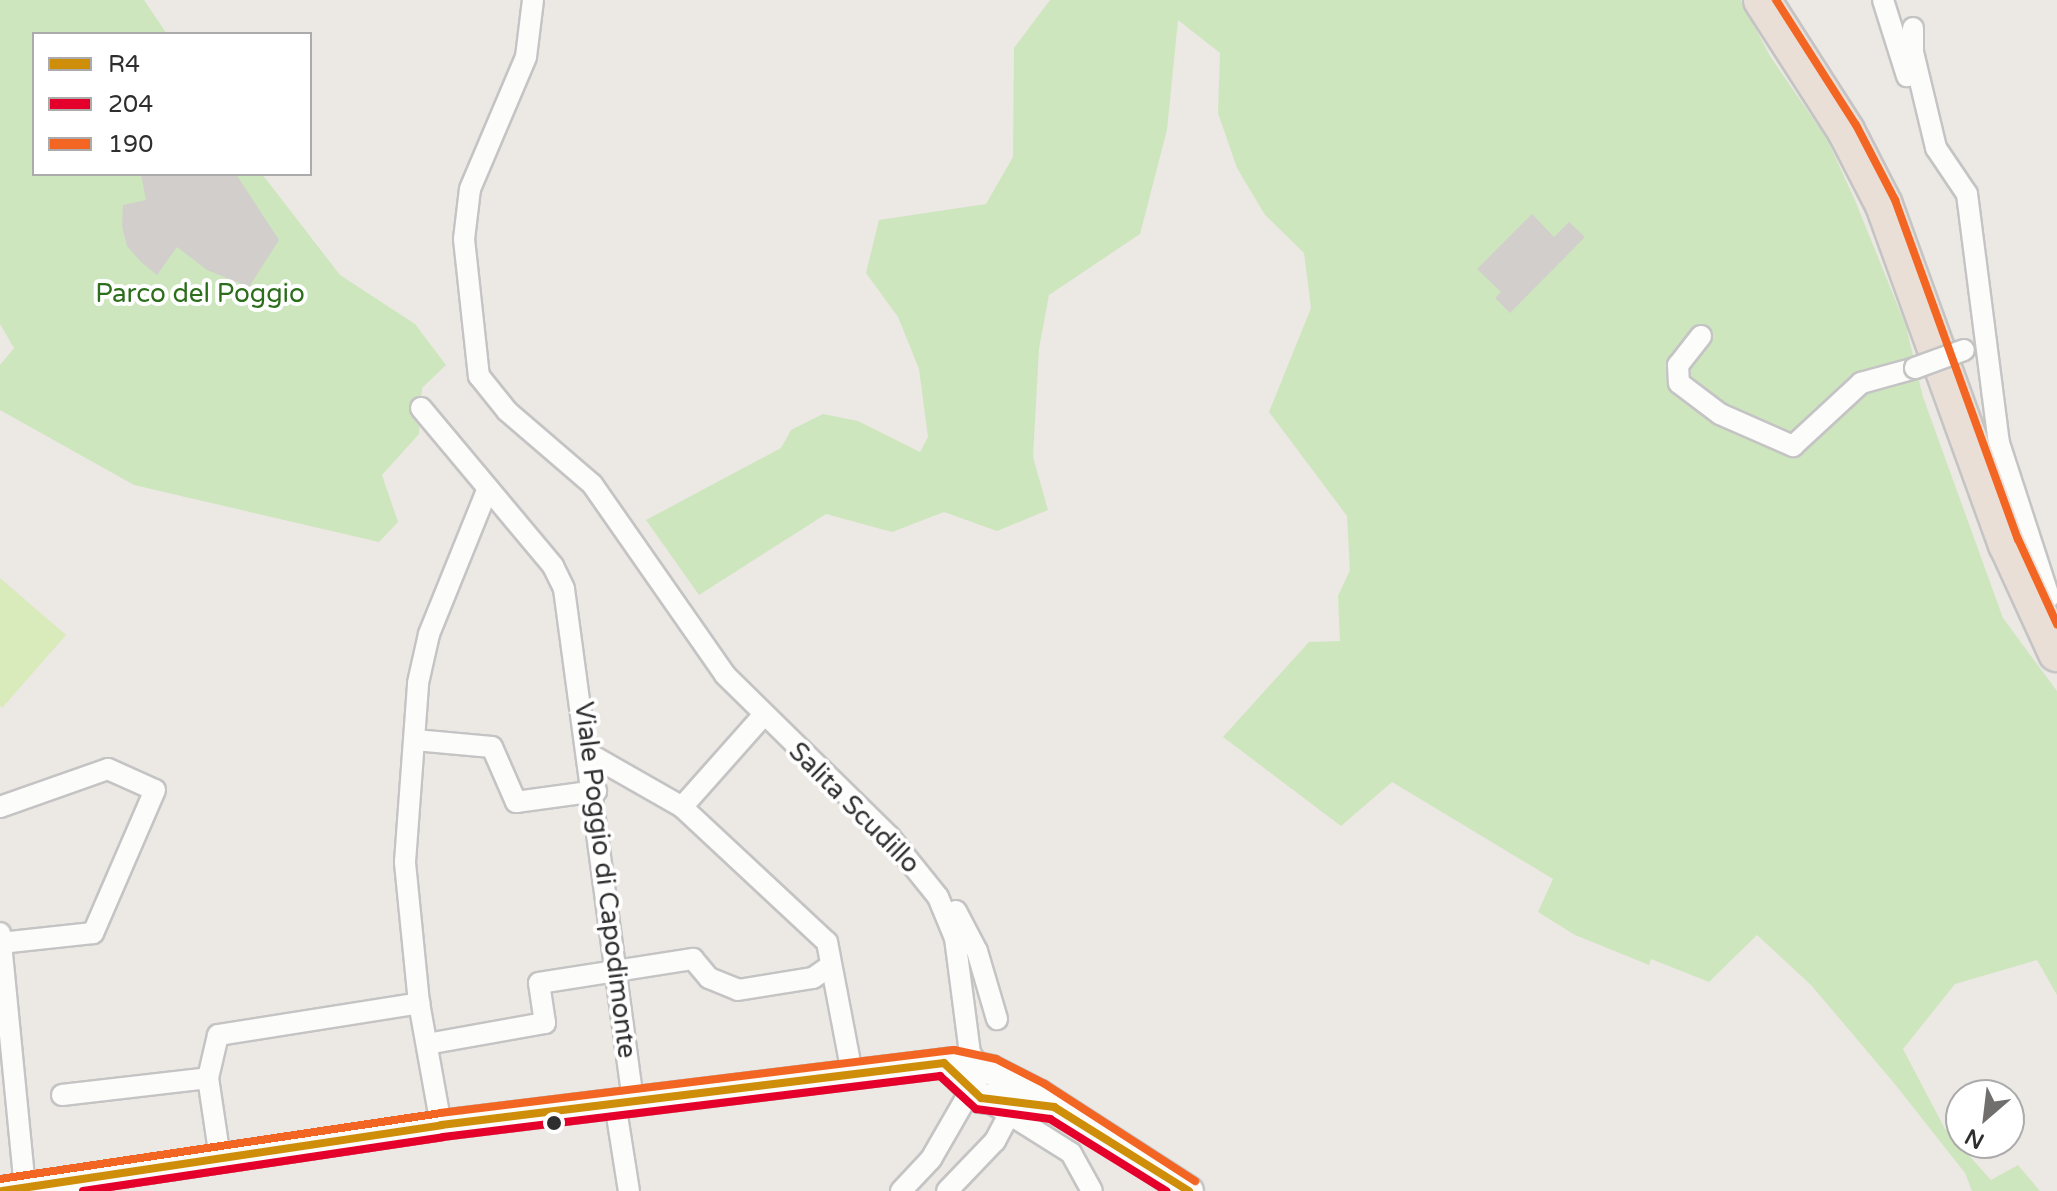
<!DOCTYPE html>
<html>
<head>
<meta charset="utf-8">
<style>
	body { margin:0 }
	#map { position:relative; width:2057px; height:1191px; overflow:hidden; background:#ece8e4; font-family:"Varela Round",sans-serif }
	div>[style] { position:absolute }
	.green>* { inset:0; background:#cee6be }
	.pitch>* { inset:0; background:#d9eabb }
	.building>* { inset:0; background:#d1cecb }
	.roads { filter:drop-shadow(2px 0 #c5c4c5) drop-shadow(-2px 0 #c5c4c5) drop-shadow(0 2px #c5c4c5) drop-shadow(0 -2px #c5c4c5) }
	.street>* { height:20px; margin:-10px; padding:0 10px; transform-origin:10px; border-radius:10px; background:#fcfcfb }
	.secondary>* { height:28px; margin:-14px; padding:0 14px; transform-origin:14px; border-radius:14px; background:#fcfcfb }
	.highway>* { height:36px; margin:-18px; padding:0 18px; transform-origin:18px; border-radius:18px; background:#eadfd6 }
	.bridges { filter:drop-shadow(2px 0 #c5c4c5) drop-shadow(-2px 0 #c5c4c5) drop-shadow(0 2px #c5c4c5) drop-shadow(0 -2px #c5c4c5) }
	.street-bridge>* { height:20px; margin:-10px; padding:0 10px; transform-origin:10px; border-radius:10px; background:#fcfcfb }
	.bus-1>* { height:8px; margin:-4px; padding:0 4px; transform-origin:4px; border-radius:4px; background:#cf8e09 }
	.bus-2>* { height:8px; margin:-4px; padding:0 4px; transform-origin:4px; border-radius:4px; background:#e4002b }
	.bus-3>* { height:8px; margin:-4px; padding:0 4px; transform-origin:4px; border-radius:4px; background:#f26522 }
	.dots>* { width:22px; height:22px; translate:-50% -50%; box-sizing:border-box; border:4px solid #fff; border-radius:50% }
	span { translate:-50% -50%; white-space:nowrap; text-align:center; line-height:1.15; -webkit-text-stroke:8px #fff; paint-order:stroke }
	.park-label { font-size:26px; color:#2c6e1b }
	.street-label { font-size:26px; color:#2e2e2e }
	.legend { position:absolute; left:32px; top:32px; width:280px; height:144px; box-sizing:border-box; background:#fff; border:2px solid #ababab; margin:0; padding:10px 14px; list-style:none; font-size:24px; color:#2e2e2e }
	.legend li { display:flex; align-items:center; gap:16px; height:40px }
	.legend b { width:40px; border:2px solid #ababab }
	.north { position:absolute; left:1945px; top:1079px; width:80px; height:80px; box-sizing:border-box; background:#fff; border:2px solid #ababab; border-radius:50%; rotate:208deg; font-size:22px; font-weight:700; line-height:32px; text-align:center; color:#2e2e2e }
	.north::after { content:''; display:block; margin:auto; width:28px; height:36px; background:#706f6e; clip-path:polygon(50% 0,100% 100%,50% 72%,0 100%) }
</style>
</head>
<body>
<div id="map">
	<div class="green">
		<i style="clip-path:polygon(0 0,144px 0,167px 34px,34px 34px,34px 174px,262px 174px,340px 275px,415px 324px,446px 365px,422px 388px,419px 434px,382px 475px,398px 522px,379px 542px,134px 485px,0 410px,0 365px,14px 348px,0 324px)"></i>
		<i style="clip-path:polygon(1050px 0,1741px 0,1770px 56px,1827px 139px,1854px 198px,1906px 326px,1923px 397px,2003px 618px,2057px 691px,2057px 995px,2037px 960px,1955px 984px,1903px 1049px,1945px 1129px,1991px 1180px,2018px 1165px,2040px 1191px,1972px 1191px,1965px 1173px,1894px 1083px,1811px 985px,1757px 935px,1709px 982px,1651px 959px,1649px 965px,1575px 935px,1538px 912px,1553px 879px,1392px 782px,1341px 826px,1223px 737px,1309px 642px,1340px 641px,1338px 596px,1350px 570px,1347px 516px,1269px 412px,1311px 308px,1304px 253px,1265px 215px,1237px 168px,1218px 113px,1220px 53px,1178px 20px,1167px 130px,1140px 234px,1049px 295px,1039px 349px,1033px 457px,1048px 510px,997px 531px,944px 512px,892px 532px,826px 514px,699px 595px,646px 520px,781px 448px,791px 430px,823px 414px,858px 421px,920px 452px,928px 437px,919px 369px,898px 317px,866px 273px,879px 220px,986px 204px,1013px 157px,1014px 48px)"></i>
	</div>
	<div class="pitch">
		<i style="clip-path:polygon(0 578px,66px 635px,2px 708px,0 706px)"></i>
	</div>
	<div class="building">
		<i style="clip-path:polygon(141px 174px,236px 174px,279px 240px,249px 287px,207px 270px,177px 247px,157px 275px,141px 262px,127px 246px,122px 226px,123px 205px,146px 200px)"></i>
		<i style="clip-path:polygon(1532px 214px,1554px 237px,1569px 222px,1585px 237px,1510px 313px,1495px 298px,1501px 292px,1477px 269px)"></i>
	</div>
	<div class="roads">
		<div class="street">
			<i style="left:533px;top:0;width:57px;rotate:97deg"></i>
			<i style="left:526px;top:57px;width:143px;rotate:113deg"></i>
			<i style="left:470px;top:189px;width:50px;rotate:96.8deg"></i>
			<i style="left:464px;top:239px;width:138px;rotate:83.8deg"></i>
			<i style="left:479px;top:376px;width:45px;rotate:51.3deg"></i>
			<i style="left:507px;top:411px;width:112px;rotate:40.7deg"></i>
			<i style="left:592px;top:484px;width:233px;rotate:55.1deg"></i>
			<i style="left:725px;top:675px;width:230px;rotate:44.5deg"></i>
			<i style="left:889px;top:836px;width:78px;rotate:51.2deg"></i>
			<i style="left:938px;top:897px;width:44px;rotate:67.5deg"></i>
			<i style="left:955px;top:938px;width:116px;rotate:82.6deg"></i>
			<i style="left:970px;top:1053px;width:22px;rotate:56deg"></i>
			<i style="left:1883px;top:0;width:80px;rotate:72.5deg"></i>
			<i style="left:1913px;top:28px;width:24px;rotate:90deg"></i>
			<i style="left:1913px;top:52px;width:99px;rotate:76.5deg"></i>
			<i style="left:1936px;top:148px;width:55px;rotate:56deg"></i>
			<i style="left:1967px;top:194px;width:251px;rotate:82.7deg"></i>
			<i style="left:1999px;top:443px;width:162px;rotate:72deg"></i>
			<i style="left:1701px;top:336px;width:37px;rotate:128deg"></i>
			<i style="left:1678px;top:365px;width:18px;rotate:87deg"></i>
			<i style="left:1679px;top:383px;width:51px;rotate:37.1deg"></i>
			<i style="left:1720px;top:414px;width:80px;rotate:23.7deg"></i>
			<i style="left:1793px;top:446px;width:93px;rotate:-42.8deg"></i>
			<i style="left:1861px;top:383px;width:56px;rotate:-15.5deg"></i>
			<i style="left:421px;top:408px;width:206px;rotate:50.1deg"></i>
			<i style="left:553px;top:566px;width:25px;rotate:64deg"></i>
			<i style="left:564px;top:589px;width:517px;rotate:82.32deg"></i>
			<i style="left:415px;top:740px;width:77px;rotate:5.2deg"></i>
			<i style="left:492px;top:747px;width:60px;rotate:66.4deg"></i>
			<i style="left:516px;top:802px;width:81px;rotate:-7.8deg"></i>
			<i style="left:591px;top:755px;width:105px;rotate:29.7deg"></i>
			<i style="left:682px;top:807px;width:198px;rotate:43deg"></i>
			<i style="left:827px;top:942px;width:133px;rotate:79.2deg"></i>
			<i style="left:0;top:807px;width:114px;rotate:-19.4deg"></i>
			<i style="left:108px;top:769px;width:51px;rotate:24.1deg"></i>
			<i style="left:155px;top:790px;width:156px;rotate:113.4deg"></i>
			<i style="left:93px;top:933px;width:93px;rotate:173.8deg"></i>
			<i style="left:682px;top:807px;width:120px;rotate:-48.4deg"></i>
			<i style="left:956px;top:911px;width:45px;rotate:62.3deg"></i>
			<i style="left:977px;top:951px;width:71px;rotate:73.6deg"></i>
			<i style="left:0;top:933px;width:256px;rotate:84.4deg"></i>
			<i style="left:427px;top:1044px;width:120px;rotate:-10.1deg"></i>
			<i style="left:545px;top:1023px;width:40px;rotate:-98.5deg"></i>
			<i style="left:539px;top:983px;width:156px;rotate:-8.9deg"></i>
			<i style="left:693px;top:959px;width:25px;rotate:50deg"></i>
			<i style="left:709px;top:978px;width:31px;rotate:22deg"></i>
			<i style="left:738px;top:990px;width:76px;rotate:-9.1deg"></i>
			<i style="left:813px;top:978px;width:21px;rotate:-35deg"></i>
			<i style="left:62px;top:1095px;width:147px;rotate:-6.6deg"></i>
			<i style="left:990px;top:1102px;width:96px;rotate:32.2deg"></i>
			<i style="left:1071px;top:1153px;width:43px;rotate:61.1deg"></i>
			<i style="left:615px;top:1103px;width:89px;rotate:81deg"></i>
			<i style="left:441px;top:1125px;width:124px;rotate:-100.2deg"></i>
			<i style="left:419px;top:1003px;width:142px;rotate:-95.7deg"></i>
			<i style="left:405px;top:862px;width:179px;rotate:-85.8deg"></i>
			<i style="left:418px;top:683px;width:50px;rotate:-77.3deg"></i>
			<i style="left:429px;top:634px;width:157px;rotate:-68deg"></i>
			<i style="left:220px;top:1158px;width:81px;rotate:-98.5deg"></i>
			<i style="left:208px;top:1078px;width:44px;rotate:-76.9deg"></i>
			<i style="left:218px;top:1035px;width:204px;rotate:-9deg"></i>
			<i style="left:901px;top:1191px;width:44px;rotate:-46.8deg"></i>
			<i style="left:931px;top:1159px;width:84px;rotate:-60.1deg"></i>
			<i style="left:947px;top:1191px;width:69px;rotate:-46.2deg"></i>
			<i style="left:995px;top:1141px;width:43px;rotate:-62.2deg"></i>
		</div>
		<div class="secondary">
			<i style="left:945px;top:1063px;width:50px;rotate:44.2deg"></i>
			<i style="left:981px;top:1098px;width:58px;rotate:6.9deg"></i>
			<i style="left:2px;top:1191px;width:444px;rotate:-8.5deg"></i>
			<i style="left:441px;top:1125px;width:517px;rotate:-7deg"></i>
			<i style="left:954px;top:1062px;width:38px;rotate:12deg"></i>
			<i style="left:991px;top:1070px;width:55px;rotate:27deg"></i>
			<i style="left:1040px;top:1095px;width:177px;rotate:32.8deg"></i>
		</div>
		<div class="highway">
			<i style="left:1762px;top:0;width:156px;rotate:57.3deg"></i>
			<i style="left:1846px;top:131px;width:83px;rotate:62.8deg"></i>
			<i style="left:1884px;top:205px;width:361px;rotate:70.1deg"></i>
			<i style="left:2007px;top:544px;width:120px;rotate:65.4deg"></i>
		</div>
	</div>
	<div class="bridges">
		<div class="street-bridge">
			<i style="left:1915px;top:368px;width:52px;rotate:-20.2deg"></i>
		</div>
	</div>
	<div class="bus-1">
		<i style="left:2px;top:1191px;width:444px;rotate:-8.5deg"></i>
		<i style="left:441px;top:1125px;width:507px;rotate:-7.03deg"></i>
		<i style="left:944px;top:1063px;width:51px;rotate:43.4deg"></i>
		<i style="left:981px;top:1098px;width:74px;rotate:7deg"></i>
		<i style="left:1054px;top:1107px;width:159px;rotate:31.9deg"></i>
	</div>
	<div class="bus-2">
		<i style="left:83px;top:1191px;width:364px;rotate:-8.5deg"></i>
		<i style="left:443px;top:1137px;width:501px;rotate:-7deg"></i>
		<i style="left:940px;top:1076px;width:49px;rotate:42.5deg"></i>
		<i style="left:976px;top:1109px;width:75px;rotate:7.7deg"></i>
		<i style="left:1050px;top:1119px;width:137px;rotate:31.8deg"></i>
	</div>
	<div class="bus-3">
		<i style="left:1776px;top:0;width:148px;rotate:57.4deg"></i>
		<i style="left:1856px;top:125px;width:85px;rotate:62.5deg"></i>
		<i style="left:1895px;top:200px;width:361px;rotate:70.1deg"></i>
		<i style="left:2018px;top:539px;width:94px;rotate:65.4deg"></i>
		<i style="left:0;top:1179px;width:445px;rotate:-8.5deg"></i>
		<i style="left:440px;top:1113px;width:518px;rotate:-6.99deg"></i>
		<i style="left:954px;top:1050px;width:43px;rotate:12.1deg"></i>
		<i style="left:996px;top:1059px;width:55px;rotate:27deg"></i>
		<i style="left:1045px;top:1084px;width:179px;rotate:32.9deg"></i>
	</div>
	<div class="dots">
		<i style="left:554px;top:1123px;background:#2e2e2e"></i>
	</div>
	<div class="park-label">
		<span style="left:200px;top:294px">Parco del Poggio</span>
	</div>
	<div class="street-label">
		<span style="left:854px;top:808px;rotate:45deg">Salita Scudillo</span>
		<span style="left:605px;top:880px;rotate:83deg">Viale Poggio di Capodimonte</span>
	</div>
	<ul class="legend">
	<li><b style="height:10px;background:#cf8e09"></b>R4</li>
	<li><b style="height:10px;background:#e4002b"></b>204</li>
	<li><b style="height:10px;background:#f26522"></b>190</li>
	</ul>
	<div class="north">N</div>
</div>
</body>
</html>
